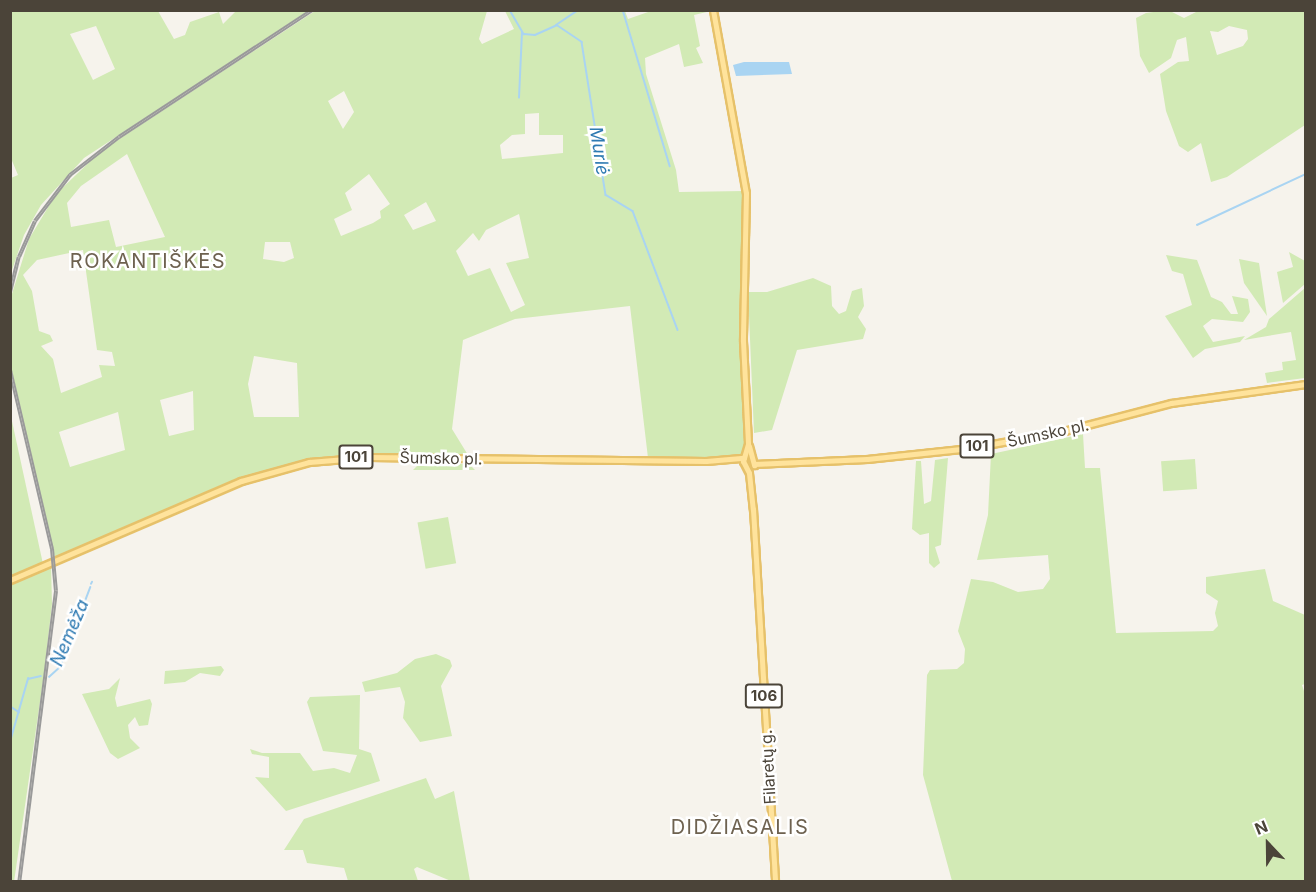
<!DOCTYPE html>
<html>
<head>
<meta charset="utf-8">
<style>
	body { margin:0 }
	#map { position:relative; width:1316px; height:892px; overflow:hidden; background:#f6f3ec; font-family:Inter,sans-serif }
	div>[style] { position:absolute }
	.green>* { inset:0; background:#d2eab5; transform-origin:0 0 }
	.water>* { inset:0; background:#a9d4f2 }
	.stream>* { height:1.5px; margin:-0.75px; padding:0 0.75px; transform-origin:0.75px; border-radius:0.75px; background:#a9d4f2 }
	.roads { filter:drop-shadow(2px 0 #e6c16a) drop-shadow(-2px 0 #e6c16a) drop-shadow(0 2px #e6c16a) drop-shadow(0 -2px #e6c16a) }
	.primary>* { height:5px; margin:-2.5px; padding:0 2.5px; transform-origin:2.5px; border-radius:2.5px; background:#ffe39c }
	.rail>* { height:4px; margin-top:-2px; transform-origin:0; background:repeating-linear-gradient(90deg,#fff 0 4.5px,#9a9a9a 0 9px); box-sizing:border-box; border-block:2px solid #9a9a9a }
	span { translate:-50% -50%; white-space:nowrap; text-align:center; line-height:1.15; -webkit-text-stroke:5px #fff; paint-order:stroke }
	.shield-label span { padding:2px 4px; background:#fff; border:2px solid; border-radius:4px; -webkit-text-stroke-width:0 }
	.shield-label { font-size:15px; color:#4b4439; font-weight:700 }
	.street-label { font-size:16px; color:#4b4439 }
	.water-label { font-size:18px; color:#2e7ab2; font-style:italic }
	.quarter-label { font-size:20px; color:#6e6250; letter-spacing:1.5px }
	.frame { position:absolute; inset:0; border:12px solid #4b4439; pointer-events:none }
	.north { position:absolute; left:1238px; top:814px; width:60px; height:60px; -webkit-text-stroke:4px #fff; paint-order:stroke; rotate:338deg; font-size:16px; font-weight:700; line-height:24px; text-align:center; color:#4b4439 }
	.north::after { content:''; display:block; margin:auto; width:21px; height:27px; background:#4b4439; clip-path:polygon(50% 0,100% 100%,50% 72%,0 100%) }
</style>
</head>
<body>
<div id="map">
	<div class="green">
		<i style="clip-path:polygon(evenodd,1168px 10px,1184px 18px,1198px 11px,1305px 11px,1305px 125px,1227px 177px,1211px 182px,1201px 143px,1188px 152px,1179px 146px,1166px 111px,1160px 74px,1178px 62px,1189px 61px,1186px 37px,1177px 40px,1171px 58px,1149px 73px,1140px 56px,1136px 18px,1146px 13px,1168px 10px,1229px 26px,1247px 30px,1248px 39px,1243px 46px,1217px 55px,1210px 31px,1218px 32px,1229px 26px)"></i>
		<i style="clip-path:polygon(evenodd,10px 11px,158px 11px,174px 39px,185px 35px,190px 22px,219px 12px,223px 24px,236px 11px,308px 11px,84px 158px,41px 205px,24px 235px,11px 273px,11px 178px,18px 175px,10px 156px,10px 11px,96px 26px,115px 69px,93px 80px,70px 34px,96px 26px)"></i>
		<i style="clip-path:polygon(evenodd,315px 11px,487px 11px,479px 39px,482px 44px,514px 29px,505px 11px,625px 11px,628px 19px,651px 11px,711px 11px,694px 15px,700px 46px,696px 48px,703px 63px,684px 67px,679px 44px,645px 58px,646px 74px,676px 170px,679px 192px,744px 191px,744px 455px,736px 459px,648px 458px,630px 306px,515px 319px,463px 340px,452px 429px,468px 455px,329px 456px,292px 463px,246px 477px,55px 558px,10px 363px,11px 297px,29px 239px,56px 194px,101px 151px,315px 11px,344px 91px,354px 112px,343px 129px,328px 101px,344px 91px,315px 11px,539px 113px,539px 135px,563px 135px,563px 153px,502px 159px,500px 145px,512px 135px,525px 134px,525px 114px,539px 113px,315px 11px,127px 154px,165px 237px,116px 247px,109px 220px,71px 227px,67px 203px,81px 186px,127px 154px,315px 11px,369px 174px,390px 204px,380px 211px,381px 218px,373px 223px,341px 236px,334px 219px,352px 210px,345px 193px,369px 174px,315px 11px,426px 202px,436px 221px,413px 230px,404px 215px,426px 202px,315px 11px,519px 214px,529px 258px,506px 263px,525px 305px,511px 312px,490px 268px,468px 276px,456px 251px,473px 233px,479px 241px,486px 230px,519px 214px,315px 11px,265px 242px,290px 242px,294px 258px,284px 262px,263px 259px,265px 242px,315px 11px,83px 250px,97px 350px,112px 352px,115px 366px,99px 365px,102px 377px,61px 393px,53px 359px,41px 346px,53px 341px,50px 335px,39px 331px,32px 291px,23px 275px,37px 260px,83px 250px,315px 11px,254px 356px,297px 363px,299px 417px,254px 417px,248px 384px,254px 356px,315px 11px,193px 391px,194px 430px,169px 436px,160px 400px,193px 391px,315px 11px,118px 412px,125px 450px,70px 467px,59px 432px,118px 412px)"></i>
		<i style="clip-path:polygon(1289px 252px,1305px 261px,1305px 284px,1283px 303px,1277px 272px,1293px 267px)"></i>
		<i style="clip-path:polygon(1166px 255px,1197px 260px,1211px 297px,1222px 302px,1231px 314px,1238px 314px,1232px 296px,1248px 299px,1250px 312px,1243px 322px,1212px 319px,1203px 326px,1213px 342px,1245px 336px,1240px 342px,1205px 349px,1193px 358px,1165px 316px,1192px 305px,1183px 274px,1172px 271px)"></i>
		<i style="clip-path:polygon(1239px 259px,1259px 263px,1267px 316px,1244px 283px)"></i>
		<i style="clip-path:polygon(813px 278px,831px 286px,832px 306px,839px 314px,846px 311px,852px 291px,862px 288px,864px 306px,858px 317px,866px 329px,863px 339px,797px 350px,772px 430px,754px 433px,748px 292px,767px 292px)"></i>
		<i style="clip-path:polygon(1305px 288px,1305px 378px,1267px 383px,1265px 373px,1283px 370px,1282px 362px,1296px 360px,1291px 332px,1244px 340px,1266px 327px,1269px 319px)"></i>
		<i style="clip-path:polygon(10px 412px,43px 564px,10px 578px)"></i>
		<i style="clip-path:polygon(1083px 434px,1085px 468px,1100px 468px,1116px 633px,1213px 631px,1218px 626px,1215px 613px,1218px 601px,1206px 593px,1206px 577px,1265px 569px,1273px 601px,1305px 615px,1305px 684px,1302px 685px,1306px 697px,1305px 881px,952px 881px,923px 775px,927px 675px,930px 670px,957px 669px,964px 663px,965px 649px,958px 631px,971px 579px,993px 582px,1018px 592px,1043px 589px,1050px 579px,1048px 555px,977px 560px,988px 515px,991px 454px)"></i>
		<i style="clip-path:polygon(948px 458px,941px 545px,935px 547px,940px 563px,934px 568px,929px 563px,929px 533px,920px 535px,912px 529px,916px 461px,921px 461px,924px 504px,931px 501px,935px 460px)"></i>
		<i style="left:1195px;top:459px;width:30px;height:34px;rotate:86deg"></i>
		<i style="clip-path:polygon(420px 463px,469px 464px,475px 470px,413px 470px)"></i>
		<i style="left:448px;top:517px;width:47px;height:31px;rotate:80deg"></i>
		<i style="clip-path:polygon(51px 564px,52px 604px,44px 674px,14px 882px,10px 881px,10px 582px)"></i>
		<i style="clip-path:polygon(436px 654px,450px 660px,452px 666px,441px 686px,452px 736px,420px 742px,403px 718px,405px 702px,400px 687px,365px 692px,362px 682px,397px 673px,415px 659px)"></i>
		<i style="clip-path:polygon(221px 666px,224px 670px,220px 676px,200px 673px,185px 682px,164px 684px,165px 671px)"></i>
		<i style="clip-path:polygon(120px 678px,115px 698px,117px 707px,150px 699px,152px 704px,148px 725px,139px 726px,135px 717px,128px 725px,130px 738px,140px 748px,118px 759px,110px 753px,82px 694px,109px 689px)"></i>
		<i style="clip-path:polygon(360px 695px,359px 749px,371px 753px,380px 781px,286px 811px,255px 777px,269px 778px,269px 757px,252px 754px,250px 749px,262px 753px,300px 753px,313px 771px,334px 768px,350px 773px,357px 755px,323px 751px,307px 702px,310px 697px)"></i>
		<i style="clip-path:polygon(426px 778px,435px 799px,454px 791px,470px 881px,451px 881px,417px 867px,414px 869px,418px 881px,348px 881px,344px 868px,307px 863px,303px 850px,284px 850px,304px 819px)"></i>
	</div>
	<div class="water">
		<i style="clip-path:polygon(744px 62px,789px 62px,792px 74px,736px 76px,733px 65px)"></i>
	</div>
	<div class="stream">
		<i style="left:510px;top:10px;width:28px;rotate:60deg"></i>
		<i style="left:524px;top:34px;width:11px;rotate:5deg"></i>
		<i style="left:535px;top:35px;width:24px;rotate:-24deg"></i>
		<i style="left:557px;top:25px;width:30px;rotate:34deg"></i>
		<i style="left:582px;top:42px;width:155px;rotate:81.1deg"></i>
		<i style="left:606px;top:195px;width:31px;rotate:31deg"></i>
		<i style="left:633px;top:211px;width:127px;rotate:69.3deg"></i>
		<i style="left:623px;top:10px;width:163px;rotate:73.2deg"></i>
		<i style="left:556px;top:25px;width:27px;rotate:-34deg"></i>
		<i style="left:519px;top:98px;width:65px;rotate:-87.4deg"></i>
		<i style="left:1197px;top:225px;width:120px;rotate:-25.1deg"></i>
		<i style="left:91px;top:584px;width:2px;rotate:-63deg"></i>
		<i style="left:49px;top:677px;width:15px;rotate:-42deg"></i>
		<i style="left:60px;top:667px;width:85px;rotate:-69.2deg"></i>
		<i style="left:10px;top:706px;width:11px;rotate:34deg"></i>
		<i style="left:10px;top:742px;width:66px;rotate:-74.1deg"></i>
		<i style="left:28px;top:679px;width:13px;rotate:-13deg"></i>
	</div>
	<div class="roads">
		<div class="primary">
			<i style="left:713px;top:10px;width:186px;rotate:79.8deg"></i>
			<i style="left:746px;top:193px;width:148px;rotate:91.2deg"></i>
			<i style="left:743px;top:341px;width:103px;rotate:87.2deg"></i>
			<i style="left:748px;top:444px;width:18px;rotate:106deg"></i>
			<i style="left:743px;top:461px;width:13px;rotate:63deg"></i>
			<i style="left:749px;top:473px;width:37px;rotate:84deg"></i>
			<i style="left:749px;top:446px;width:20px;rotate:75deg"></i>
			<i style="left:754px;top:464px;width:113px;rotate:-2.5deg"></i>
			<i style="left:867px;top:459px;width:104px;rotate:-6.1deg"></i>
			<i style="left:970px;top:448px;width:96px;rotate:-10.3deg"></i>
			<i style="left:1064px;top:431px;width:111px;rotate:-14.7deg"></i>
			<i style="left:1171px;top:403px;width:136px;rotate:-8deg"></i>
			<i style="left:753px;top:509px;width:374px;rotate:86.6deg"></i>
			<i style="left:10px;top:580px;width:251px;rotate:-23.2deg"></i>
			<i style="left:241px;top:481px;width:71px;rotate:-15.6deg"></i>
			<i style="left:309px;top:462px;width:61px;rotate:-4.7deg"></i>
			<i style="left:370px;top:457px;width:336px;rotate:0.7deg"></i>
			<i style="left:706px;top:461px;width:38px;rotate:-5deg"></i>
		</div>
	</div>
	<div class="rail">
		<i style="left:10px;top:292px;width:36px;rotate:-76deg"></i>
		<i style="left:19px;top:257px;width:39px;rotate:-66deg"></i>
		<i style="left:35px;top:221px;width:58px;rotate:-52.7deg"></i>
		<i style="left:70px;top:175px;width:62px;rotate:-37.8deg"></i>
		<i style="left:119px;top:137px;width:231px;rotate:-33.3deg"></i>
		<i style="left:10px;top:370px;width:184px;rotate:76.8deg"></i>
		<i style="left:52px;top:549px;width:42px;rotate:84.6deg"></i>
		<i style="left:56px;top:591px;width:293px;rotate:97.2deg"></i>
	</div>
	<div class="shield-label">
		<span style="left:977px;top:446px">101</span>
		<span style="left:356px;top:457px">101</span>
		<span style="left:764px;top:696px">106</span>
	</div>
	<div class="street-label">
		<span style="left:1048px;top:433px;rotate:-12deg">Šumsko pl.</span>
		<span style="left:441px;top:458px;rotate:1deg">Šumsko pl.</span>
		<span style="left:768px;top:767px;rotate:-93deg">Filaretų g.</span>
	</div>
	<div class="water-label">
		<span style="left:599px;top:151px;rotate:81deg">Murlė</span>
		<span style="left:70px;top:633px;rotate:-67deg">Nemėža</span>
	</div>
	<div class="quarter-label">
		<span style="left:148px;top:261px">ROKANTIŠKĖS</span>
		<span style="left:740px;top:827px">DIDŽIASALIS</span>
	</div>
	<div class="frame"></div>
	<div class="north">N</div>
</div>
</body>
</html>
